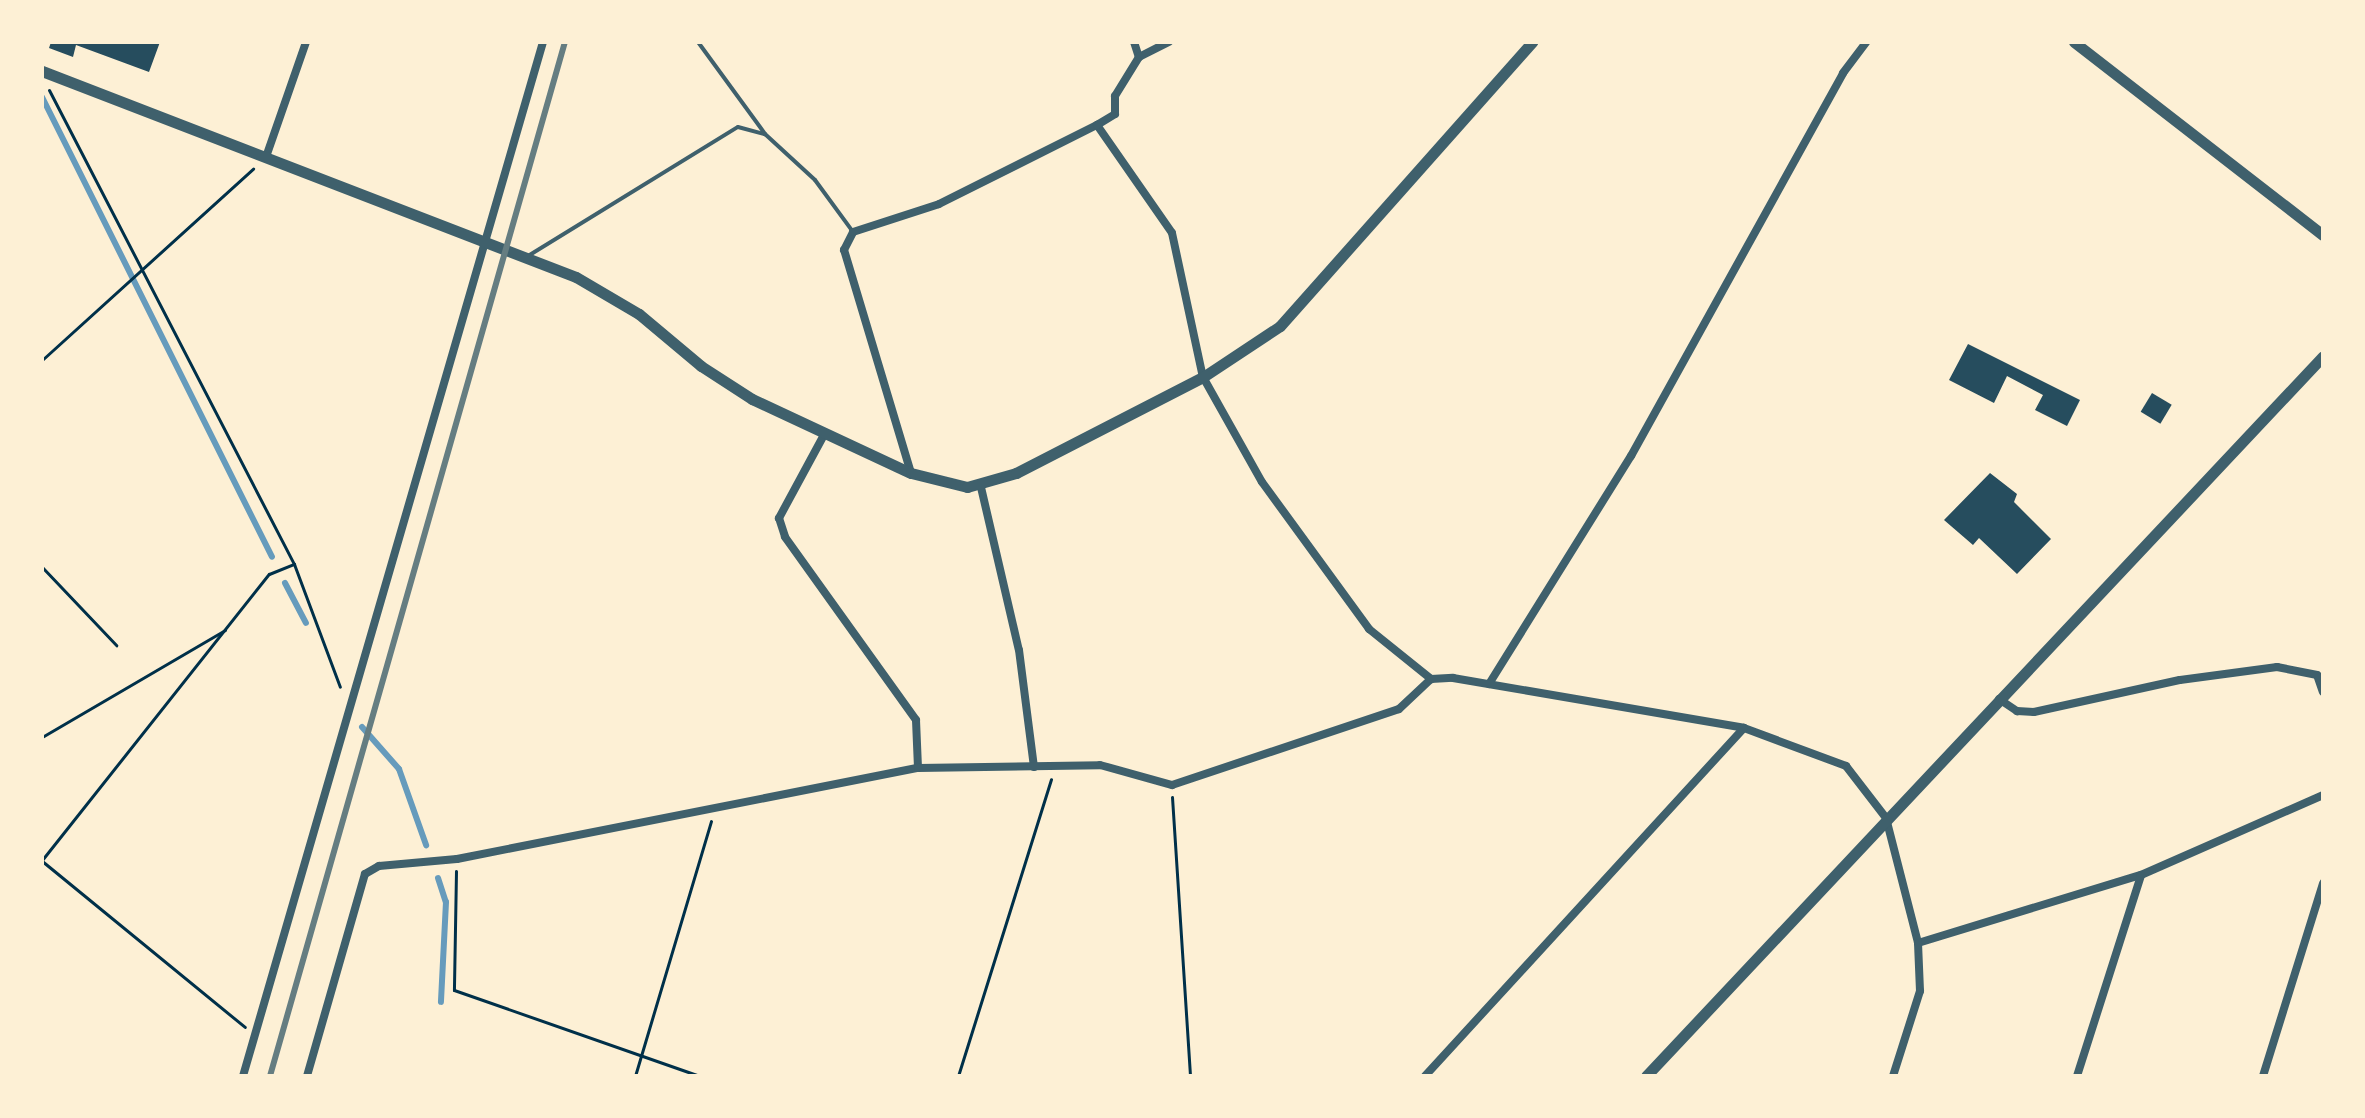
<!DOCTYPE html>
<html>
<head>
<meta charset="utf-8">
<style>
	body { margin:0 }
	#map { position:relative; width:2365px; height:1118px; overflow:hidden; background:#fdf0d5; font-family:Mulish,sans-serif }
	div>[style] { position:absolute }
	.stream>* { height:6px; margin:-3px; padding:0 3px; transform-origin:3px; border-radius:3px; background:#669bbc }
	.building>* { inset:0; background:#264d5e; transform-origin:0 0 }
	.path>* { height:3px; margin:-1.5px; padding:0 1.5px; transform-origin:1.5px; border-radius:1.5px; background:#003049 }
	.service>* { height:4px; margin:-2px; padding:0 2px; transform-origin:2px; border-radius:2px; background:#3f606c }
	.minor>* { height:8px; margin:-4px; padding:0 4px; transform-origin:4px; border-radius:4px; background:#3f606c }
	.tertiary>* { height:11px; margin:-5.5px; padding:0 5.5px; transform-origin:5.5px; border-radius:5.5px; background:#3f606c }
	.rail>* { height:6px; margin:-3px; padding:0 3px; transform-origin:3px; border-radius:3px; background:#657d81 }
	span { translate:-50% -50%; white-space:nowrap; text-align:center; line-height:1.15; -webkit-text-stroke:8px #fdf0d5; paint-order:stroke }
	.frame { position:absolute; inset:0; border:44px solid #fdf0d5; pointer-events:none }
</style>
</head>
<body>
<div id="map">
	<div class="stream">
		<i style="left:42px;top:97px;width:514px;rotate:63.43deg"></i>
		<i style="left:285px;top:583px;width:45px;rotate:62.3deg"></i>
		<i style="left:362px;top:727px;width:56px;rotate:48.6deg"></i>
		<i style="left:399px;top:769px;width:81px;rotate:70.4deg"></i>
		<i style="left:438px;top:878px;width:25px;rotate:72deg"></i>
		<i style="left:446px;top:902px;width:100px;rotate:92.9deg"></i>
	</div>
	<div class="building">
		<i style="clip-path:polygon(51px 42px,160px 42px,149px 72px,76px 45px,73px 57px,49px 48px)"></i>
		<i style="clip-path:polygon(1968px 344px,2080px 400px,2067px 426px,2035px 410px,2043px 395px,2007px 376px,1994px 403px,1949px 380px)"></i>
		<i style="left:2152px;top:393px;width:23px;height:22px;rotate:31deg"></i>
		<i style="clip-path:polygon(1990px 473px,2017px 494px,2014px 502px,2051px 539px,2017px 574px,1979px 538px,1973px 545px,1944px 520px)"></i>
	</div>
	<div class="path">
		<i style="left:49px;top:90px;width:534px;rotate:62.67deg"></i>
		<i style="left:294px;top:564px;width:131px;rotate:69.5deg"></i>
		<i style="left:42px;top:360px;width:285px;rotate:-42.2deg"></i>
		<i style="left:42px;top:567px;width:108px;rotate:46.5deg"></i>
		<i style="left:42px;top:737px;width:212px;rotate:-30.3deg"></i>
		<i style="left:1172px;top:797px;width:280px;rotate:86.3deg"></i>
		<i style="left:42px;top:860px;width:365px;rotate:-51.6deg"></i>
		<i style="left:269px;top:574px;width:27px;rotate:-22deg"></i>
		<i style="left:42px;top:861px;width:262px;rotate:39.3deg"></i>
		<i style="left:456px;top:871px;width:119px;rotate:91deg"></i>
		<i style="left:454px;top:990px;width:261px;rotate:19.3deg"></i>
		<i style="left:635px;top:1076px;width:266px;rotate:-73.4deg"></i>
		<i style="left:958px;top:1076px;width:311px;rotate:-72.6deg"></i>
	</div>
	<div class="service">
		<i style="left:698px;top:42px;width:114px;rotate:53.9deg"></i>
		<i style="left:765px;top:134px;width:68px;rotate:42.6deg"></i>
		<i style="left:815px;top:180px;width:64px;rotate:53.8deg"></i>
		<i style="left:528px;top:256px;width:246px;rotate:-31.6deg"></i>
		<i style="left:738px;top:127px;width:28px;rotate:15deg"></i>
	</div>
	<div class="minor">
		<i style="left:1134px;top:42px;width:16px;rotate:72deg"></i>
		<i style="left:1097px;top:125px;width:131px;rotate:55.2deg"></i>
		<i style="left:1172px;top:233px;width:147px;rotate:77.9deg"></i>
		<i style="left:1203px;top:377px;width:120px;rotate:60.7deg"></i>
		<i style="left:1262px;top:482px;width:182px;rotate:53.9deg"></i>
		<i style="left:1369px;top:629px;width:80px;rotate:38.9deg"></i>
		<i style="left:266px;top:157px;width:122px;rotate:-70.8deg"></i>
		<i style="left:825px;top:433px;width:97px;rotate:118.4deg"></i>
		<i style="left:779px;top:518px;width:20px;rotate:72deg"></i>
		<i style="left:785px;top:537px;width:225px;rotate:54.4deg"></i>
		<i style="left:916px;top:720px;width:48px;rotate:87.6deg"></i>
		<i style="left:911px;top:473px;width:233px;rotate:-106.7deg"></i>
		<i style="left:844px;top:250px;width:20px;rotate:-63deg"></i>
		<i style="left:853px;top:232px;width:90px;rotate:-18deg"></i>
		<i style="left:939px;top:204px;width:177px;rotate:-26.6deg"></i>
		<i style="left:1097px;top:125px;width:21px;rotate:-31deg"></i>
		<i style="left:1115px;top:114px;width:18px;rotate:-90deg"></i>
		<i style="left:1115px;top:96px;width:46px;rotate:-58.4deg"></i>
		<i style="left:1139px;top:57px;width:34px;rotate:-27deg"></i>
		<i style="left:980px;top:483px;width:171px;rotate:76.9deg"></i>
		<i style="left:1019px;top:650px;width:118px;rotate:82.7deg"></i>
		<i style="left:1489px;top:684px;width:269px;rotate:-58.1deg"></i>
		<i style="left:1631px;top:456px;width:438px;rotate:-61deg"></i>
		<i style="left:1843px;top:73px;width:39px;rotate:-53deg"></i>
		<i style="left:1999px;top:699px;width:22px;rotate:34deg"></i>
		<i style="left:2017px;top:711px;width:17px;rotate:3deg"></i>
		<i style="left:2034px;top:712px;width:149px;rotate:-12.4deg"></i>
		<i style="left:2180px;top:680px;width:98px;rotate:-7.6deg"></i>
		<i style="left:2277px;top:667px;width:41px;rotate:11.3deg"></i>
		<i style="left:2317px;top:675px;width:18px;rotate:71deg"></i>
		<i style="left:1918px;top:943px;width:233px;rotate:-17deg"></i>
		<i style="left:2141px;top:875px;width:199px;rotate:-23.7deg"></i>
		<i style="left:243px;top:1076px;width:1077px;rotate:-73.82deg"></i>
		<i style="left:307px;top:1076px;width:210px;rotate:-74deg"></i>
		<i style="left:365px;top:874px;width:16px;rotate:-30deg"></i>
		<i style="left:379px;top:866px;width:78px;rotate:-5.1deg"></i>
		<i style="left:457px;top:859px;width:470px;rotate:-11.2deg"></i>
		<i style="left:918px;top:768px;width:182px;rotate:-0.9deg"></i>
		<i style="left:1100px;top:765px;width:75px;rotate:15.5deg"></i>
		<i style="left:1172px;top:785px;width:239px;rotate:-18.5deg"></i>
		<i style="left:1399px;top:709px;width:44px;rotate:-43.2deg"></i>
		<i style="left:1431px;top:679px;width:22px;rotate:-3deg"></i>
		<i style="left:1453px;top:678px;width:295px;rotate:9.7deg"></i>
		<i style="left:1744px;top:728px;width:109px;rotate:20.4deg"></i>
		<i style="left:1846px;top:766px;width:66px;rotate:52.4deg"></i>
		<i style="left:1886px;top:818px;width:129px;rotate:75.6deg"></i>
		<i style="left:1918px;top:943px;width:48px;rotate:87.6deg"></i>
		<i style="left:1920px;top:991px;width:89px;rotate:107.6deg"></i>
		<i style="left:1425px;top:1076px;width:472px;rotate:-47.5deg"></i>
		<i style="left:2077px;top:1076px;width:211px;rotate:-72.3deg"></i>
		<i style="left:2263px;top:1076px;width:202px;rotate:-72.7deg"></i>
	</div>
	<div class="tertiary">
		<i style="left:2074px;top:42px;width:315px;rotate:37.8deg"></i>
		<i style="left:42px;top:71px;width:572px;rotate:21.1deg"></i>
		<i style="left:576px;top:277px;width:73px;rotate:30.4deg"></i>
		<i style="left:639px;top:314px;width:81px;rotate:40deg"></i>
		<i style="left:701px;top:366px;width:61px;rotate:32.9deg"></i>
		<i style="left:752px;top:399px;width:175px;rotate:25deg"></i>
		<i style="left:911px;top:473px;width:58px;rotate:14deg"></i>
		<i style="left:967px;top:487px;width:51px;rotate:-15.9deg"></i>
		<i style="left:1016px;top:473px;width:210px;rotate:-27.2deg"></i>
		<i style="left:1203px;top:377px;width:92px;rotate:-33.5deg"></i>
		<i style="left:1280px;top:326px;width:380px;rotate:-48.4deg"></i>
		<i style="left:1646px;top:1076px;width:988px;rotate:-46.76deg"></i>
	</div>
	<div class="rail">
		<i style="left:270px;top:1076px;width:1075px;rotate:-74.08deg"></i>
	</div>
	<div class="frame"></div>
</div>
</body>
</html>
